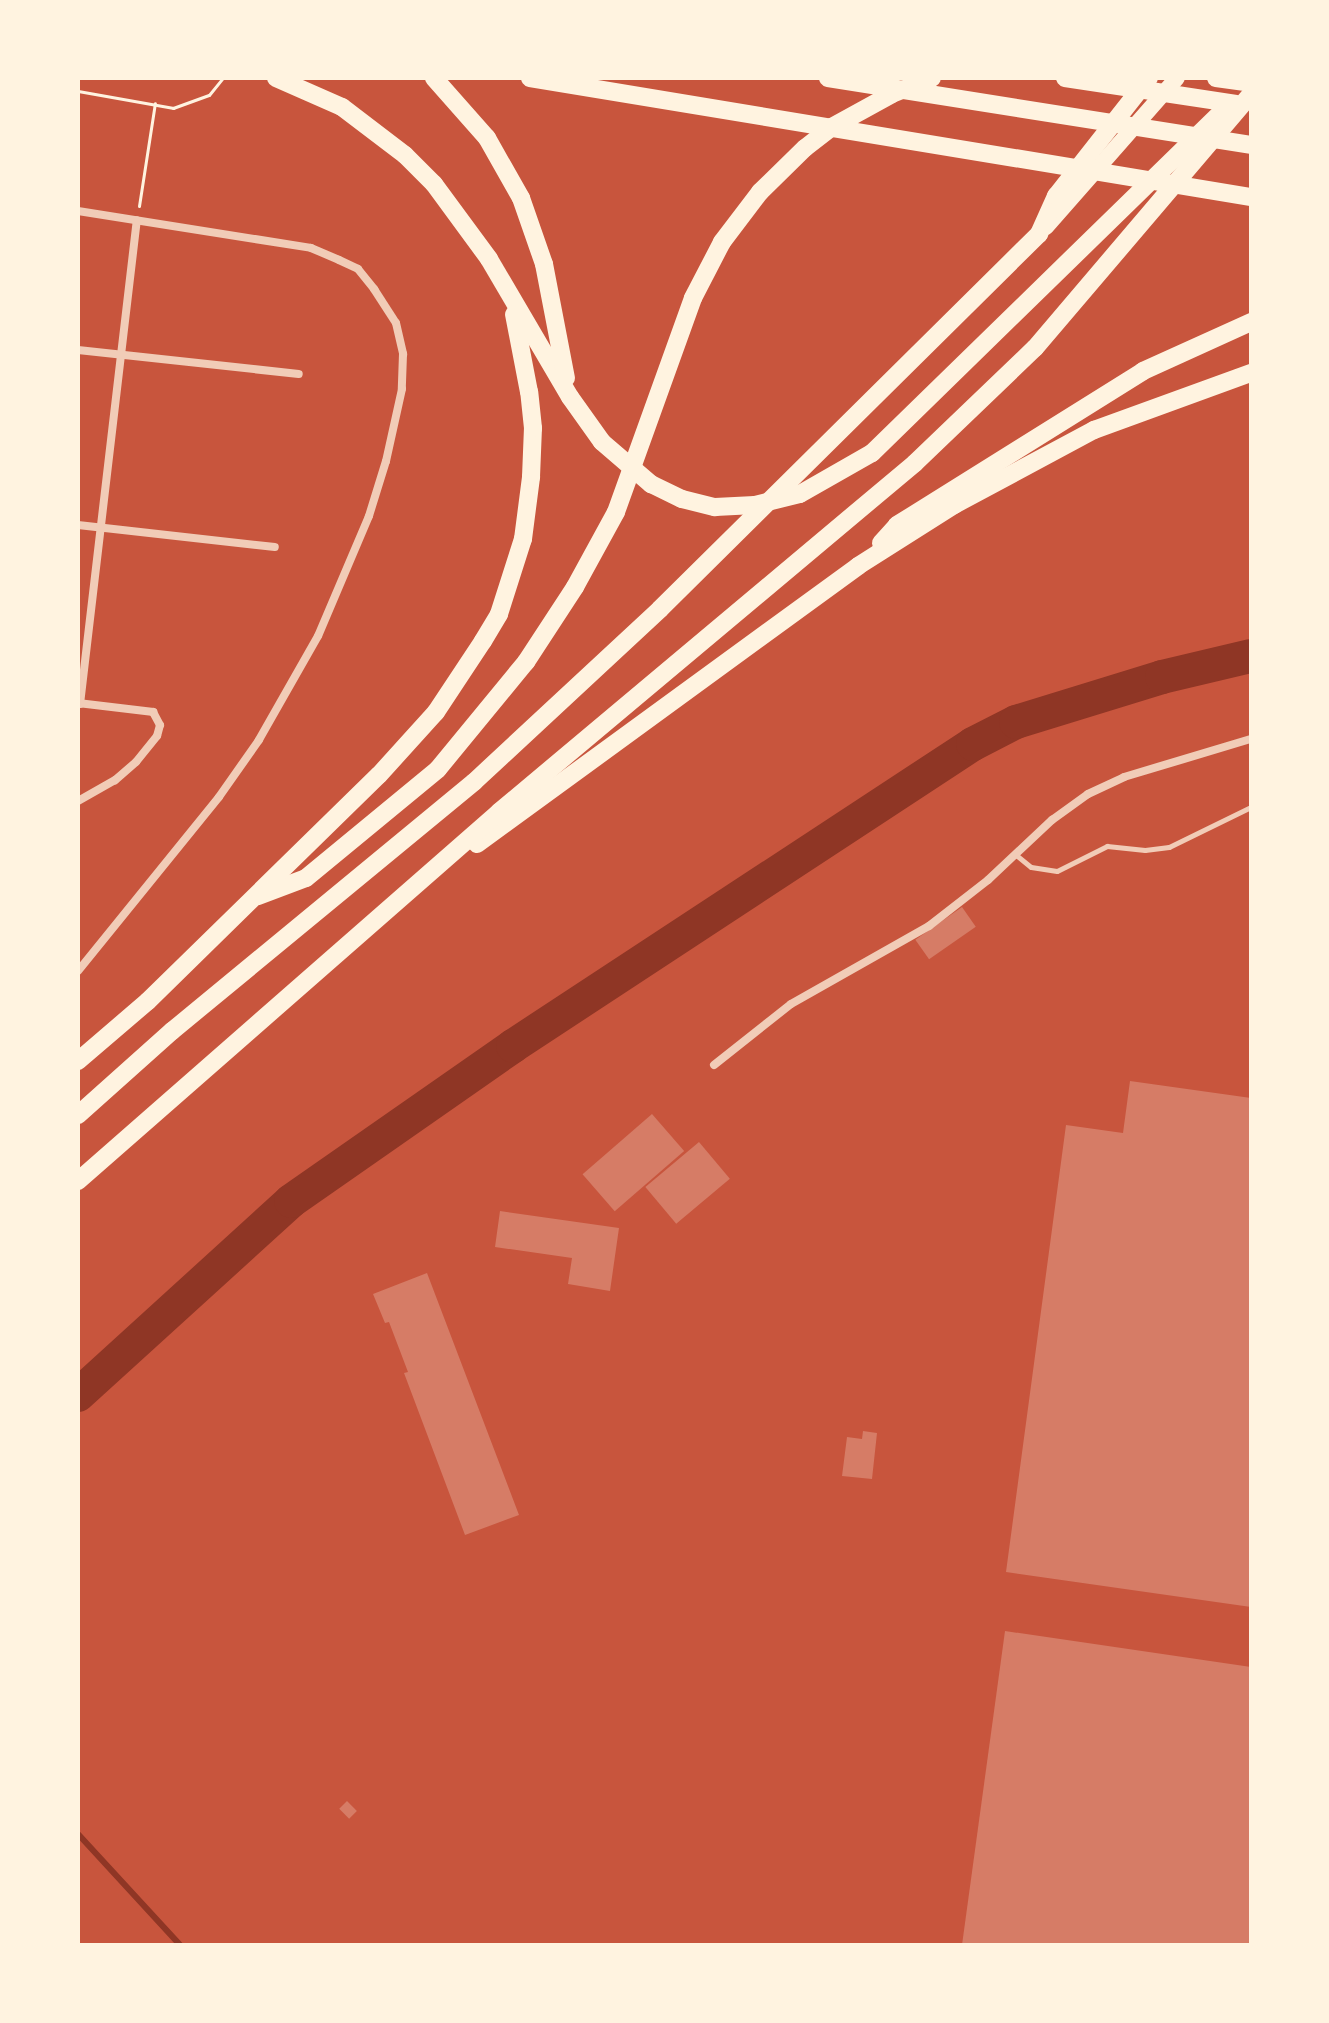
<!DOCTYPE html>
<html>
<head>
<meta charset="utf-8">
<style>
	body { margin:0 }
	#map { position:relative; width:1329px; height:2023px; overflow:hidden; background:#c8553d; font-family:Montserrat,sans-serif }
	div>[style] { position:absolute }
	.stream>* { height:6px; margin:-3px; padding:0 3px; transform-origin:3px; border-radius:3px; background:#8f3625 }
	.river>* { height:34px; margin:-17px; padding:0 17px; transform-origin:17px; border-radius:17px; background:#8f3625 }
	.building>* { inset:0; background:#d67c66; transform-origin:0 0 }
	.path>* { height:3px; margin:-1.5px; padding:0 1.5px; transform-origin:1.5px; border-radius:1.5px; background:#fff3e0 }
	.service>* { height:5px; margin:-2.5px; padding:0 2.5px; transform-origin:2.5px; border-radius:2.5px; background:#f1ccb7 }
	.minor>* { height:8px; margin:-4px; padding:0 4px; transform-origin:4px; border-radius:4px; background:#f1ccb7 }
	.trunk>* { height:16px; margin:-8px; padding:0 8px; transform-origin:8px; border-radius:8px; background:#fff3e0 }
	.motorway>* { height:18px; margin:-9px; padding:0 9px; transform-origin:9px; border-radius:9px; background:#fff3e0 }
	span { translate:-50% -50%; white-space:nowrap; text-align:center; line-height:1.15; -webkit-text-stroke:6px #fff3e0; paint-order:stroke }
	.frame { position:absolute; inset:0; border:80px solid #fff3e0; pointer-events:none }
</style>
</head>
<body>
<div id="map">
	<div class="stream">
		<i style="left:78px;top:1834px;width:151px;rotate:47.4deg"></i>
	</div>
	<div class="river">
		<i style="left:78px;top:1395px;width:288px;rotate:-42.3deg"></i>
		<i style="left:291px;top:1201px;width:271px;rotate:-34.9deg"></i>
		<i style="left:513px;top:1046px;width:550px;rotate:-33.29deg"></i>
		<i style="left:973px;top:744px;width:48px;rotate:-27.1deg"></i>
		<i style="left:1016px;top:722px;width:153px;rotate:-17.1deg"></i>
		<i style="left:1162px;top:677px;width:91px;rotate:-13.3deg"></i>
	</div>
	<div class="building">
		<i style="left:962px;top:907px;width:24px;height:57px;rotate:55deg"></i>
		<i style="clip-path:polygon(1130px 1081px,1251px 1098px,1251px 1607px,1006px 1572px,1066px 1125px,1123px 1133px)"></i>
		<i style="left:652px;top:1114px;width:49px;height:92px;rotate:49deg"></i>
		<i style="left:699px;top:1142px;width:48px;height:70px;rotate:50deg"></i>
		<i style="clip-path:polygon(500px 1211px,619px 1228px,610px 1291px,568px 1284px,572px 1258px,495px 1247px)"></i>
		<i style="clip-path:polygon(427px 1273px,519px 1515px,465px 1535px,404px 1373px,408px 1372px,389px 1322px,385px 1323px,373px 1294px)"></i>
		<i style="clip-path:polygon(863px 1431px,877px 1433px,872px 1479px,842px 1476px,847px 1437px,862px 1439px)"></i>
		<i style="clip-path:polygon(1005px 1631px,1251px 1667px,1251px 1945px,962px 1945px)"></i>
		<i style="left:347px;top:1801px;width:14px;height:11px;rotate:45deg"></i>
	</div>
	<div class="path">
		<i style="left:78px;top:91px;width:97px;rotate:10.1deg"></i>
		<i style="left:173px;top:108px;width:38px;rotate:-20deg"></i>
		<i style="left:209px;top:95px;width:22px;rotate:-51deg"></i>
		<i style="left:139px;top:206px;width:104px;rotate:-81.2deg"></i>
	</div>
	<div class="service">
		<i style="left:1016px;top:855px;width:19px;rotate:39deg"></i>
		<i style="left:1031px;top:867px;width:26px;rotate:9deg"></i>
		<i style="left:1057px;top:871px;width:56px;rotate:-26.6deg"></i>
		<i style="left:1107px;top:846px;width:38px;rotate:6deg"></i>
		<i style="left:1145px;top:850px;width:24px;rotate:-7deg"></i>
		<i style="left:1169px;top:847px;width:91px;rotate:-26deg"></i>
	</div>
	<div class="minor">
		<i style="left:78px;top:211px;width:236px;rotate:9deg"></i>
		<i style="left:311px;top:248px;width:30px;rotate:23deg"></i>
		<i style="left:339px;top:260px;width:21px;rotate:25deg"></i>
		<i style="left:358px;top:269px;width:26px;rotate:51deg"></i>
		<i style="left:374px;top:289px;width:40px;rotate:57.1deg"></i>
		<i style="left:396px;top:323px;width:32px;rotate:77deg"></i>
		<i style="left:403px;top:354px;width:35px;rotate:92deg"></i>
		<i style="left:402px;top:389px;width:74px;rotate:102.5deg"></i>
		<i style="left:386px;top:461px;width:58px;rotate:107.2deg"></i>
		<i style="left:369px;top:516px;width:130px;rotate:113deg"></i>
		<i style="left:318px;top:636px;width:120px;rotate:119.6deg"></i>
		<i style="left:259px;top:740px;width:70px;rotate:125.1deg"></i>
		<i style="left:219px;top:797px;width:224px;rotate:129deg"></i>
		<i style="left:78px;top:350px;width:222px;rotate:6.2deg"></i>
		<i style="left:78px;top:525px;width:198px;rotate:6.4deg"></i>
		<i style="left:78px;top:703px;width:76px;rotate:6.8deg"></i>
		<i style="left:153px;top:712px;width:15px;rotate:62deg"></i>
		<i style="left:160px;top:725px;width:11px;rotate:105deg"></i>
		<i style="left:157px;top:736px;width:33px;rotate:129deg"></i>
		<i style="left:136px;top:762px;width:28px;rotate:139deg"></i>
		<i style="left:115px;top:780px;width:43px;rotate:150.4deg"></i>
		<i style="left:80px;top:704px;width:487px;rotate:-83.3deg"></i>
		<i style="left:714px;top:1065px;width:98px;rotate:-38.4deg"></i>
		<i style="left:791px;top:1004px;width:159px;rotate:-29.5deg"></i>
		<i style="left:929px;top:926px;width:75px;rotate:-37.9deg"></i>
		<i style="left:988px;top:880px;width:88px;rotate:-43.2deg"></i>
		<i style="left:1052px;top:820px;width:44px;rotate:-35.8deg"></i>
		<i style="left:1088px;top:794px;width:40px;rotate:-25deg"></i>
		<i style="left:1124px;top:777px;width:133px;rotate:-16.7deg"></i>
	</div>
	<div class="trunk">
		<i style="left:1046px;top:227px;width:198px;rotate:-48.7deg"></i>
	</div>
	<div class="motorway">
		<i style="left:276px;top:78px;width:72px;rotate:23.7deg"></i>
		<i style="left:342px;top:107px;width:79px;rotate:37.3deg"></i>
		<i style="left:405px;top:155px;width:41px;rotate:45deg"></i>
		<i style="left:434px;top:184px;width:93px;rotate:53.7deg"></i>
		<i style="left:489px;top:259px;width:160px;rotate:59.6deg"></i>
		<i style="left:570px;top:397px;width:55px;rotate:54.6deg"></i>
		<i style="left:602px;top:442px;width:65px;rotate:40.6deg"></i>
		<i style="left:651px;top:484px;width:34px;rotate:26deg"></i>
		<i style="left:682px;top:499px;width:34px;rotate:14deg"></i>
		<i style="left:715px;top:507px;width:40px;rotate:-2.9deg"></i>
		<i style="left:755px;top:505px;width:46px;rotate:-13.7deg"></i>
		<i style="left:800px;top:494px;width:83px;rotate:-29.7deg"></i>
		<i style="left:872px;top:453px;width:491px;rotate:-44.3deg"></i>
		<i style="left:434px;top:78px;width:80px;rotate:48.5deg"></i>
		<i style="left:487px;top:138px;width:69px;rotate:60.5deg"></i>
		<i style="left:521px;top:198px;width:70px;rotate:70.8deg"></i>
		<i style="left:544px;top:264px;width:116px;rotate:79.1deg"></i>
		<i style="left:530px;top:78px;width:731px;rotate:9.37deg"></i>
		<i style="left:828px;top:78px;width:428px;rotate:9deg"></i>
		<i style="left:1065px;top:78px;width:173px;rotate:8.6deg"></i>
		<i style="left:1216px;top:78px;width:35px;rotate:8deg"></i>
		<i style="left:881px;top:543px;width:24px;rotate:-48deg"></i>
		<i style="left:897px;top:525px;width:290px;rotate:-32deg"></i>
		<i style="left:1143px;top:371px;width:119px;rotate:-24.4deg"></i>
		<i style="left:477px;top:844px;width:472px;rotate:-36.1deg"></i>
		<i style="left:858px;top:566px;width:114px;rotate:-32.4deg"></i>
		<i style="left:954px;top:505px;width:159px;rotate:-28.2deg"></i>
		<i style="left:1094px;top:430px;width:167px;rotate:-20deg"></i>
		<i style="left:258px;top:896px;width:51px;rotate:-20.6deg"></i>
		<i style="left:306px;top:878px;width:171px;rotate:-39.5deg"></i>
		<i style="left:438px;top:769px;width:139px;rotate:-50.6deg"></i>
		<i style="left:526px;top:662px;width:90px;rotate:-56.8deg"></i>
		<i style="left:575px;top:587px;width:85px;rotate:-61.3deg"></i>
		<i style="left:616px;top:512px;width:227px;rotate:-70.2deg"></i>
		<i style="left:693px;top:298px;width:63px;rotate:-62.6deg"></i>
		<i style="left:722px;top:242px;width:63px;rotate:-52.8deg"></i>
		<i style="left:760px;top:192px;width:63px;rotate:-44.4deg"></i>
		<i style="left:805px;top:148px;width:34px;rotate:-38deg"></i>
		<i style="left:832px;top:127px;width:68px;rotate:-28.8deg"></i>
		<i style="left:892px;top:94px;width:43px;rotate:-21.8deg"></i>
		<i style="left:78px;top:1061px;width:92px;rotate:-40.6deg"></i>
		<i style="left:148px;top:1001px;width:323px;rotate:-44.4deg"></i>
		<i style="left:379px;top:775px;width:85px;rotate:-47.9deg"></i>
		<i style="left:436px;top:712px;width:85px;rotate:-56.5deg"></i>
		<i style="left:483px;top:641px;width:31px;rotate:-59deg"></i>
		<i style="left:499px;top:614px;width:79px;rotate:-72.3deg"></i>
		<i style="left:523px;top:539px;width:63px;rotate:-82.6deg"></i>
		<i style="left:531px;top:477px;width:49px;rotate:-87.7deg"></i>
		<i style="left:533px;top:428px;width:36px;rotate:-96deg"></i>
		<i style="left:529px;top:392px;width:79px;rotate:-100.9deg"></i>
		<i style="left:78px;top:1115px;width:126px;rotate:-41.8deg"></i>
		<i style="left:172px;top:1031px;width:391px;rotate:-39.5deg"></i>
		<i style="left:474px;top:782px;width:254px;rotate:-42.9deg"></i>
		<i style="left:660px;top:609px;width:533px;rotate:-44.7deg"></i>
		<i style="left:1039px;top:234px;width:42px;rotate:-65.9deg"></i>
		<i style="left:1056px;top:196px;width:150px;rotate:-51.8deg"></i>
		<i style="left:78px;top:1181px;width:560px;rotate:-41.23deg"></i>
		<i style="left:499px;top:812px;width:543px;rotate:-39.99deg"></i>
		<i style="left:915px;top:463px;width:166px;rotate:-43.8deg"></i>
		<i style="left:1035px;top:348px;width:333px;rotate:-49.6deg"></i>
	</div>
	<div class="frame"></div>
</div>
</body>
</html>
